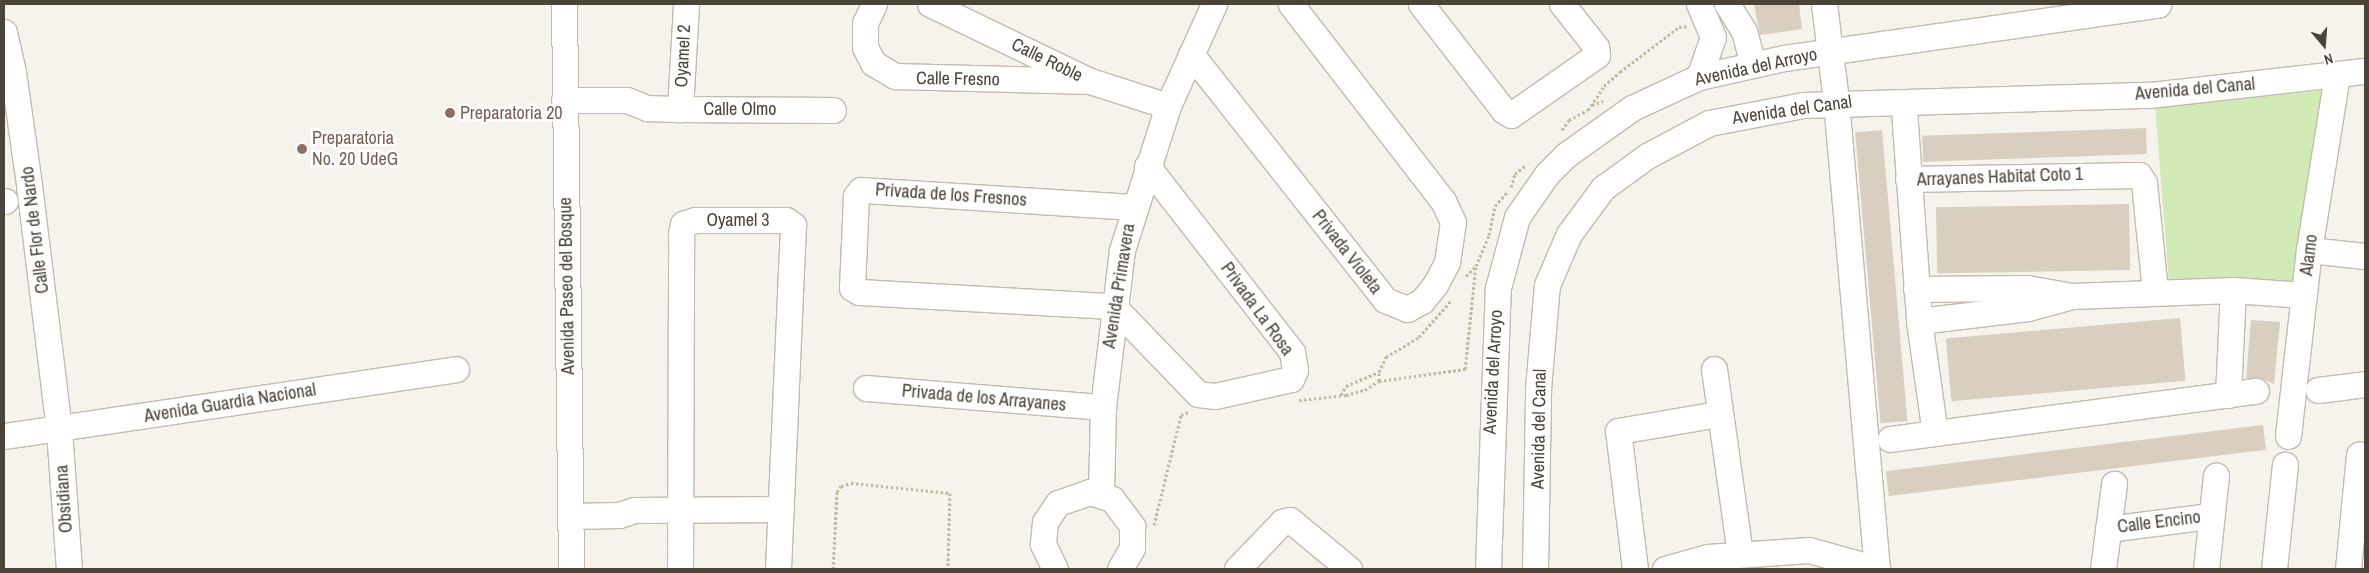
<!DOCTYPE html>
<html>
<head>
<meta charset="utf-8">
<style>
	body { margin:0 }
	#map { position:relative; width:2369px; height:573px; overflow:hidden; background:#f6f3ec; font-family:"Archivo Narrow",sans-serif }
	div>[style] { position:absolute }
	.green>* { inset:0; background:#d2eab5 }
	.building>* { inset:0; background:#d8cfc1; transform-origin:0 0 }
	.path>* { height:3px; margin-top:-1.5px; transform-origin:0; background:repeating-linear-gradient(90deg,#c4b79f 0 2.5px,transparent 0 5px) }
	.roads { filter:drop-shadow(1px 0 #c2bbae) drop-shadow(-1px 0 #c2bbae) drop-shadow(0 1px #c2bbae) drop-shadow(0 -1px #c2bbae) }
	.minor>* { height:25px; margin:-12.5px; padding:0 12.5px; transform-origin:12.5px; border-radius:12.5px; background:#fff }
	.dots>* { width:14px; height:14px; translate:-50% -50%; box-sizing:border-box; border:2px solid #fff; border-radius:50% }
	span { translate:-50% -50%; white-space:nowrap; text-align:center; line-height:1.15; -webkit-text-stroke:5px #fff; paint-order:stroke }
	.street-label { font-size:18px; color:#4b4439 }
	.education-label { font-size:18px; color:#785e54 }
	.left { translate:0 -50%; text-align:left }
	.frame { position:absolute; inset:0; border:5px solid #4b4439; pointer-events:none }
	.north { position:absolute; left:2299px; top:20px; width:50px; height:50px; -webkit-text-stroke:4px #fff; paint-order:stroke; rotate:162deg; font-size:14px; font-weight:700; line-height:20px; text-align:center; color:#4b4439 }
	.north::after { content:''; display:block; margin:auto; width:18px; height:22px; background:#4b4439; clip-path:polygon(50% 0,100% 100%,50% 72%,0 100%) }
</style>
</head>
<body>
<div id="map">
	<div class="green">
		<i style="clip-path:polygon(2321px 91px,2299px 287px,2169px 282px,2155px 106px)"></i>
	</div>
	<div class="building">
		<i style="clip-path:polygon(1754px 4px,1799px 4px,1802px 29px,1760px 35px)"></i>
		<i style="left:2146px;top:128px;width:26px;height:224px;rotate:88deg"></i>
		<i style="left:1882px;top:130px;width:292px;height:27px;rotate:85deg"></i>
		<i style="left:2129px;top:204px;width:66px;height:193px;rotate:89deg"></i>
		<i style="left:2180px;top:318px;width:63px;height:235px;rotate:85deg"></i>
		<i style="clip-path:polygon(2251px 320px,2280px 322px,2274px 384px,2261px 378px,2246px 378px)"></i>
		<i style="left:2263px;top:425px;width:25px;height:380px;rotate:83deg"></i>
	</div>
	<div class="path">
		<i style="left:1592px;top:105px;width:12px;rotate:-20deg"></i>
		<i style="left:1562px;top:130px;width:12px;rotate:-55deg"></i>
		<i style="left:1569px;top:120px;width:21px;rotate:-28deg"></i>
		<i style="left:1588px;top:110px;width:29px;rotate:-56deg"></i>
		<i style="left:1604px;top:86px;width:21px;rotate:-41deg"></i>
		<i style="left:1620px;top:72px;width:74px;rotate:-37.3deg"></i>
		<i style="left:1679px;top:27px;width:9px;rotate:-6deg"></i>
		<i style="left:1511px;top:187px;width:14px;rotate:-73deg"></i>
		<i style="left:1515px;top:174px;width:14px;rotate:-39deg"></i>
		<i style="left:1466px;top:276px;width:14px;rotate:-45deg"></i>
		<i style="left:1476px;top:266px;width:34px;rotate:-67deg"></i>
		<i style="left:1489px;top:235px;width:30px;rotate:-78deg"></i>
		<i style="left:1495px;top:206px;width:18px;rotate:-49deg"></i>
		<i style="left:1379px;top:381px;width:9px;rotate:-90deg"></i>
		<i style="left:1379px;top:372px;width:17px;rotate:-65deg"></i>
		<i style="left:1386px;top:357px;width:39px;rotate:-31deg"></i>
		<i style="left:1419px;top:337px;width:48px;rotate:-48.4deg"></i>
		<i style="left:1341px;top:395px;width:10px;rotate:-61deg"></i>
		<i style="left:1346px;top:386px;width:36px;rotate:-23deg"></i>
		<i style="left:1299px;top:400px;width:47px;rotate:-6.1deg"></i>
		<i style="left:1346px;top:395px;width:20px;rotate:-15deg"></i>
		<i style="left:1365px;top:390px;width:17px;rotate:-33deg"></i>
		<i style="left:1379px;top:381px;width:87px;rotate:-7.9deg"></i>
		<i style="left:1465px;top:369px;width:104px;rotate:-83.9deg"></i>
		<i style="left:1154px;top:525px;width:113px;rotate:-76.2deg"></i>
		<i style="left:1181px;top:415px;width:8px;rotate:-23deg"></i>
		<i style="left:833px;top:569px;width:77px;rotate:-87deg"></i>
		<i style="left:837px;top:492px;width:7px;rotate:-56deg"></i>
		<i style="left:841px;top:486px;width:10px;rotate:-17deg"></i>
		<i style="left:851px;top:483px;width:100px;rotate:5.8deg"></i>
		<i style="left:950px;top:493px;width:76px;rotate:91.5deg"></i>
	</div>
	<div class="roads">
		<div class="minor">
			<i style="left:564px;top:4px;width:565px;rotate:89.29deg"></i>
			<i style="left:874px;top:4px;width:21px;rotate:115deg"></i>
			<i style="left:865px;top:23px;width:24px;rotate:90deg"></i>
			<i style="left:865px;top:47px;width:18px;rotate:63deg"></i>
			<i style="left:873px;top:63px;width:26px;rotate:31deg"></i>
			<i style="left:895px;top:76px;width:195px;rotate:1.5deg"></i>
			<i style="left:930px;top:4px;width:178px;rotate:25.7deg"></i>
			<i style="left:1090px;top:81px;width:82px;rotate:17.8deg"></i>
			<i style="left:1421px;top:4px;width:135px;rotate:52.2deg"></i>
			<i style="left:1504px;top:111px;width:8px;rotate:30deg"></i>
			<i style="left:1511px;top:115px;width:105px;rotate:-34.9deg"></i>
			<i style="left:1597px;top:55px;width:8px;rotate:-97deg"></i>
			<i style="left:1596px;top:47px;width:55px;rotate:-128.3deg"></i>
			<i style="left:1727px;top:4px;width:32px;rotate:58deg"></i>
			<i style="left:1744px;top:31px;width:34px;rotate:75deg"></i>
			<i style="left:1824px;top:4px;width:98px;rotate:82.9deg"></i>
			<i style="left:1836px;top:101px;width:470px;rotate:85deg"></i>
			<i style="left:4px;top:32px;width:41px;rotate:77.3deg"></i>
			<i style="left:13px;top:72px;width:114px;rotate:81.9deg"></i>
			<i style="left:29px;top:185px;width:247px;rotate:83deg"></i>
			<i style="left:59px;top:430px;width:139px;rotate:85.9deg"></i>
			<i style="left:1191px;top:54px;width:313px;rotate:51.7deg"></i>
			<i style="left:1385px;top:300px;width:24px;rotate:22deg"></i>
			<i style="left:1407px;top:309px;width:17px;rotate:-28deg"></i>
			<i style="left:1422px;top:301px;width:21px;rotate:-51deg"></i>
			<i style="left:1435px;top:285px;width:26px;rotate:-62deg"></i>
			<i style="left:1447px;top:262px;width:40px;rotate:-81.5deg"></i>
			<i style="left:1453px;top:222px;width:23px;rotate:-115deg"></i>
			<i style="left:1443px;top:201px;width:249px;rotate:-127.7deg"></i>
			<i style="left:1699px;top:77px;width:42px;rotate:-70.7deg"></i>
			<i style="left:1713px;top:37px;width:36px;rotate:-113deg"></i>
			<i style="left:564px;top:100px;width:63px"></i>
			<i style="left:627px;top:100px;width:22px;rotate:22deg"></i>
			<i style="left:647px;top:108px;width:33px;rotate:2deg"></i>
			<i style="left:680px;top:109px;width:153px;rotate:0.4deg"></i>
			<i style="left:680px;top:109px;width:105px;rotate:-86.7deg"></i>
			<i style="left:1904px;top:110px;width:212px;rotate:85.9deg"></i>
			<i style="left:1919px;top:321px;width:113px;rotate:81.9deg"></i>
			<i style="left:1908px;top:179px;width:231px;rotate:-1deg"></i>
			<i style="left:2139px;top:175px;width:9px;rotate:58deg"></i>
			<i style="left:2144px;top:183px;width:110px;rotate:84.2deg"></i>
			<i style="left:4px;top:201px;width:1px"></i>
			<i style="left:1133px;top:207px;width:273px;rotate:-176.4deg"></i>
			<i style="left:861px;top:190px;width:8px;rotate:130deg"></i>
			<i style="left:856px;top:196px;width:92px;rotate:92.5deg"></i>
			<i style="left:852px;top:288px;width:8px;rotate:30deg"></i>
			<i style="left:859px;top:292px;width:254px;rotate:3.2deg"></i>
			<i style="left:1113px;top:306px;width:122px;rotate:46deg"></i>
			<i style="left:1198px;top:394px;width:17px;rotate:7deg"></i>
			<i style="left:1215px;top:396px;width:78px;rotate:-12.6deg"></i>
			<i style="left:1291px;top:379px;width:10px;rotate:-66deg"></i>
			<i style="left:1295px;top:370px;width:18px;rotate:-99deg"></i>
			<i style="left:1292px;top:352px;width:236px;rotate:-127.9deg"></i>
			<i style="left:2309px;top:250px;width:56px;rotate:6.1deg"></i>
			<i style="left:1916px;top:289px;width:111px;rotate:-0.5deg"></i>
			<i style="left:2027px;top:288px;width:39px;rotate:10deg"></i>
			<i style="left:1919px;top:321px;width:110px;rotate:-6.8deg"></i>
			<i style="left:2028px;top:308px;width:46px;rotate:-15.3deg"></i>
			<i style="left:2072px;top:296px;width:161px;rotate:-2.1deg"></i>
			<i style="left:2233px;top:290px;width:71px;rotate:4deg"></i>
			<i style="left:1714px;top:369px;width:186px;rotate:82deg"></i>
			<i style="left:866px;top:388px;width:238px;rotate:4.6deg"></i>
			<i style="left:2318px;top:390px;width:47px;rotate:-7.3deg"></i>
			<i style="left:2228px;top:395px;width:105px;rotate:-87.3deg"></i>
			<i style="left:4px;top:436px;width:457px;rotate:-8.4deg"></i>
			<i style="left:2288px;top:436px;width:187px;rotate:-83.6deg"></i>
			<i style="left:2309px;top:250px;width:177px;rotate:-80.9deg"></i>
			<i style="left:1890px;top:439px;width:369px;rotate:-7.5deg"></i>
			<i style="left:1101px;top:494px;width:87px;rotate:-88.7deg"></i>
			<i style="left:1103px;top:407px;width:158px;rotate:-83.1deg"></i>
			<i style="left:1122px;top:250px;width:151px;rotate:-72.3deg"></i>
			<i style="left:1168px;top:106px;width:112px;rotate:-65.7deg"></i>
			<i style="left:571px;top:516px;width:48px;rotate:-1.2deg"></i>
			<i style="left:619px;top:515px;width:16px;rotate:-18deg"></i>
			<i style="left:634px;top:510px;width:147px;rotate:-0.4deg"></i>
			<i style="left:2108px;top:529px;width:103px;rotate:-7.3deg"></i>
			<i style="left:680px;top:569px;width:336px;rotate:-89.8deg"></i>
			<i style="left:681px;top:233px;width:9px;rotate:-77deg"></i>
			<i style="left:683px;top:224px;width:13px;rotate:-18deg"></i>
			<i style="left:695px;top:220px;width:91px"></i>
			<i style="left:786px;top:220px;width:9px;rotate:36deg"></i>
			<i style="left:793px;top:225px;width:344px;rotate:92.5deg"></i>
			<i style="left:1055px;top:569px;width:28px;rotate:-116deg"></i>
			<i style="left:1043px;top:544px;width:22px;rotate:-85deg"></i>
			<i style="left:1045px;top:522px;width:23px;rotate:-56deg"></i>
			<i style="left:1058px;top:503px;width:34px;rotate:-19deg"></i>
			<i style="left:1090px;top:492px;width:23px;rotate:18deg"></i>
			<i style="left:1112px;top:499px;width:34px;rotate:53deg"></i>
			<i style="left:1132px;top:526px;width:22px;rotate:90deg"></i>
			<i style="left:1132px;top:548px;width:24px;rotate:120deg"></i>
			<i style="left:1237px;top:569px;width:65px;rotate:-46.2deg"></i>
			<i style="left:1282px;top:522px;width:8px;rotate:-14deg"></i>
			<i style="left:1290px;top:520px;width:77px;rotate:39.7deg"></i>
			<i style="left:1488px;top:569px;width:281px;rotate:-88deg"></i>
			<i style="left:1498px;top:288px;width:73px;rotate:-75deg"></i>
			<i style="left:1517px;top:217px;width:52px;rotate:-55.1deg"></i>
			<i style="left:1547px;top:174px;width:27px;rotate:-45deg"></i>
			<i style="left:1566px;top:155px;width:81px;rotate:-35.5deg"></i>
			<i style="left:1632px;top:108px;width:74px;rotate:-24.8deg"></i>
			<i style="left:1699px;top:77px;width:87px;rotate:-12.6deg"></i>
			<i style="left:1784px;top:58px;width:378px;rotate:-8.1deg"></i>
			<i style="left:1535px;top:569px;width:180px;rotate:-89deg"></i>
			<i style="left:1538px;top:389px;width:104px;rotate:-85.1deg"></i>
			<i style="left:1547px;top:285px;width:56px;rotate:-66.7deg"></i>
			<i style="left:1569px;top:234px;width:57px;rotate:-53.5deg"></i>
			<i style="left:1603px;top:188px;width:54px;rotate:-36deg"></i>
			<i style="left:1647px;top:156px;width:70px;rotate:-28deg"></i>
			<i style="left:1709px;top:123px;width:96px;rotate:-10.8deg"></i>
			<i style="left:1803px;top:105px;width:347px;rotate:-1.7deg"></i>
			<i style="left:2150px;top:95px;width:216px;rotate:-6.4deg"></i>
			<i style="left:1635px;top:569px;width:139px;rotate:-97deg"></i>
			<i style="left:1618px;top:431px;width:102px;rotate:-9.6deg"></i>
			<i style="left:1665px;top:569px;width:45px;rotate:-15.6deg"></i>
			<i style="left:1708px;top:557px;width:101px;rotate:-4deg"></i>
			<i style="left:1809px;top:550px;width:71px;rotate:15.6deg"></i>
			<i style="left:2103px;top:569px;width:86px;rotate:-82.6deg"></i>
			<i style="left:2206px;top:569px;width:94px;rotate:-83.9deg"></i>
			<i style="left:2274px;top:569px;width:105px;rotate:-84deg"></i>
			<i style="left:2348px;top:569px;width:115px;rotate:-84.5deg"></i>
		</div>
	</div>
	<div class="dots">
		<i style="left:450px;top:113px;background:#8d6e63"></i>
		<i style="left:302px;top:149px;background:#8d6e63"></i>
	</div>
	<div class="street-label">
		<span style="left:683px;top:56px;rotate:-87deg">Oyamel 2</span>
		<span style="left:1047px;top:60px;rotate:26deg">Calle Roble</span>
		<span style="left:1756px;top:67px;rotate:-12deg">Avenida del Arroyo</span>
		<span style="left:958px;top:79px;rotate:1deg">Calle Fresno</span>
		<span style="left:2195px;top:89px;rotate:-5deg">Avenida del Canal</span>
		<span style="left:740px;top:109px">Calle Olmo</span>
		<span style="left:1792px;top:110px;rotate:-8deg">Avenida del Canal</span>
		<span style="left:2000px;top:177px;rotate:-2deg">Arrayanes Habitat Coto 1</span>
		<span style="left:951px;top:195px;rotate:4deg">Privada de los Fresnos</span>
		<span style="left:738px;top:220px">Oyamel 3</span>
		<span style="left:35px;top:230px;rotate:-97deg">Calle Flor de Nardo</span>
		<span style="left:1347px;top:252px;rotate:52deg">Privada Violeta</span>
		<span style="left:2309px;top:255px;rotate:-83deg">Alamo</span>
		<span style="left:567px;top:286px;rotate:-91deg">Avenida Paseo del Bosque</span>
		<span style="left:1119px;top:286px;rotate:-81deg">Avenida Primavera</span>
		<span style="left:1257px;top:309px;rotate:54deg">Privada La Rosa</span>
		<span style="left:1493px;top:372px;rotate:-87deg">Avenida del Arroyo</span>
		<span style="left:984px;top:398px;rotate:5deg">Privada de los Arrayanes</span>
		<span style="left:230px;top:403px;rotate:-9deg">Avenida Guardia Nacional</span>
		<span style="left:1539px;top:429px;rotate:-89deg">Avenida del Canal</span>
		<span style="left:64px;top:499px;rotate:-94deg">Obsidiana</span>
		<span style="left:2159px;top:522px;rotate:-7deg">Calle Encino</span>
	</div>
	<div class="education-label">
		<span class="left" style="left:460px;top:113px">Preparatoria 20</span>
		<span class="left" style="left:312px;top:149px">Preparatoria<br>No. 20 UdeG</span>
	</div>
	<div class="frame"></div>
	<div class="north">N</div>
</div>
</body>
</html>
